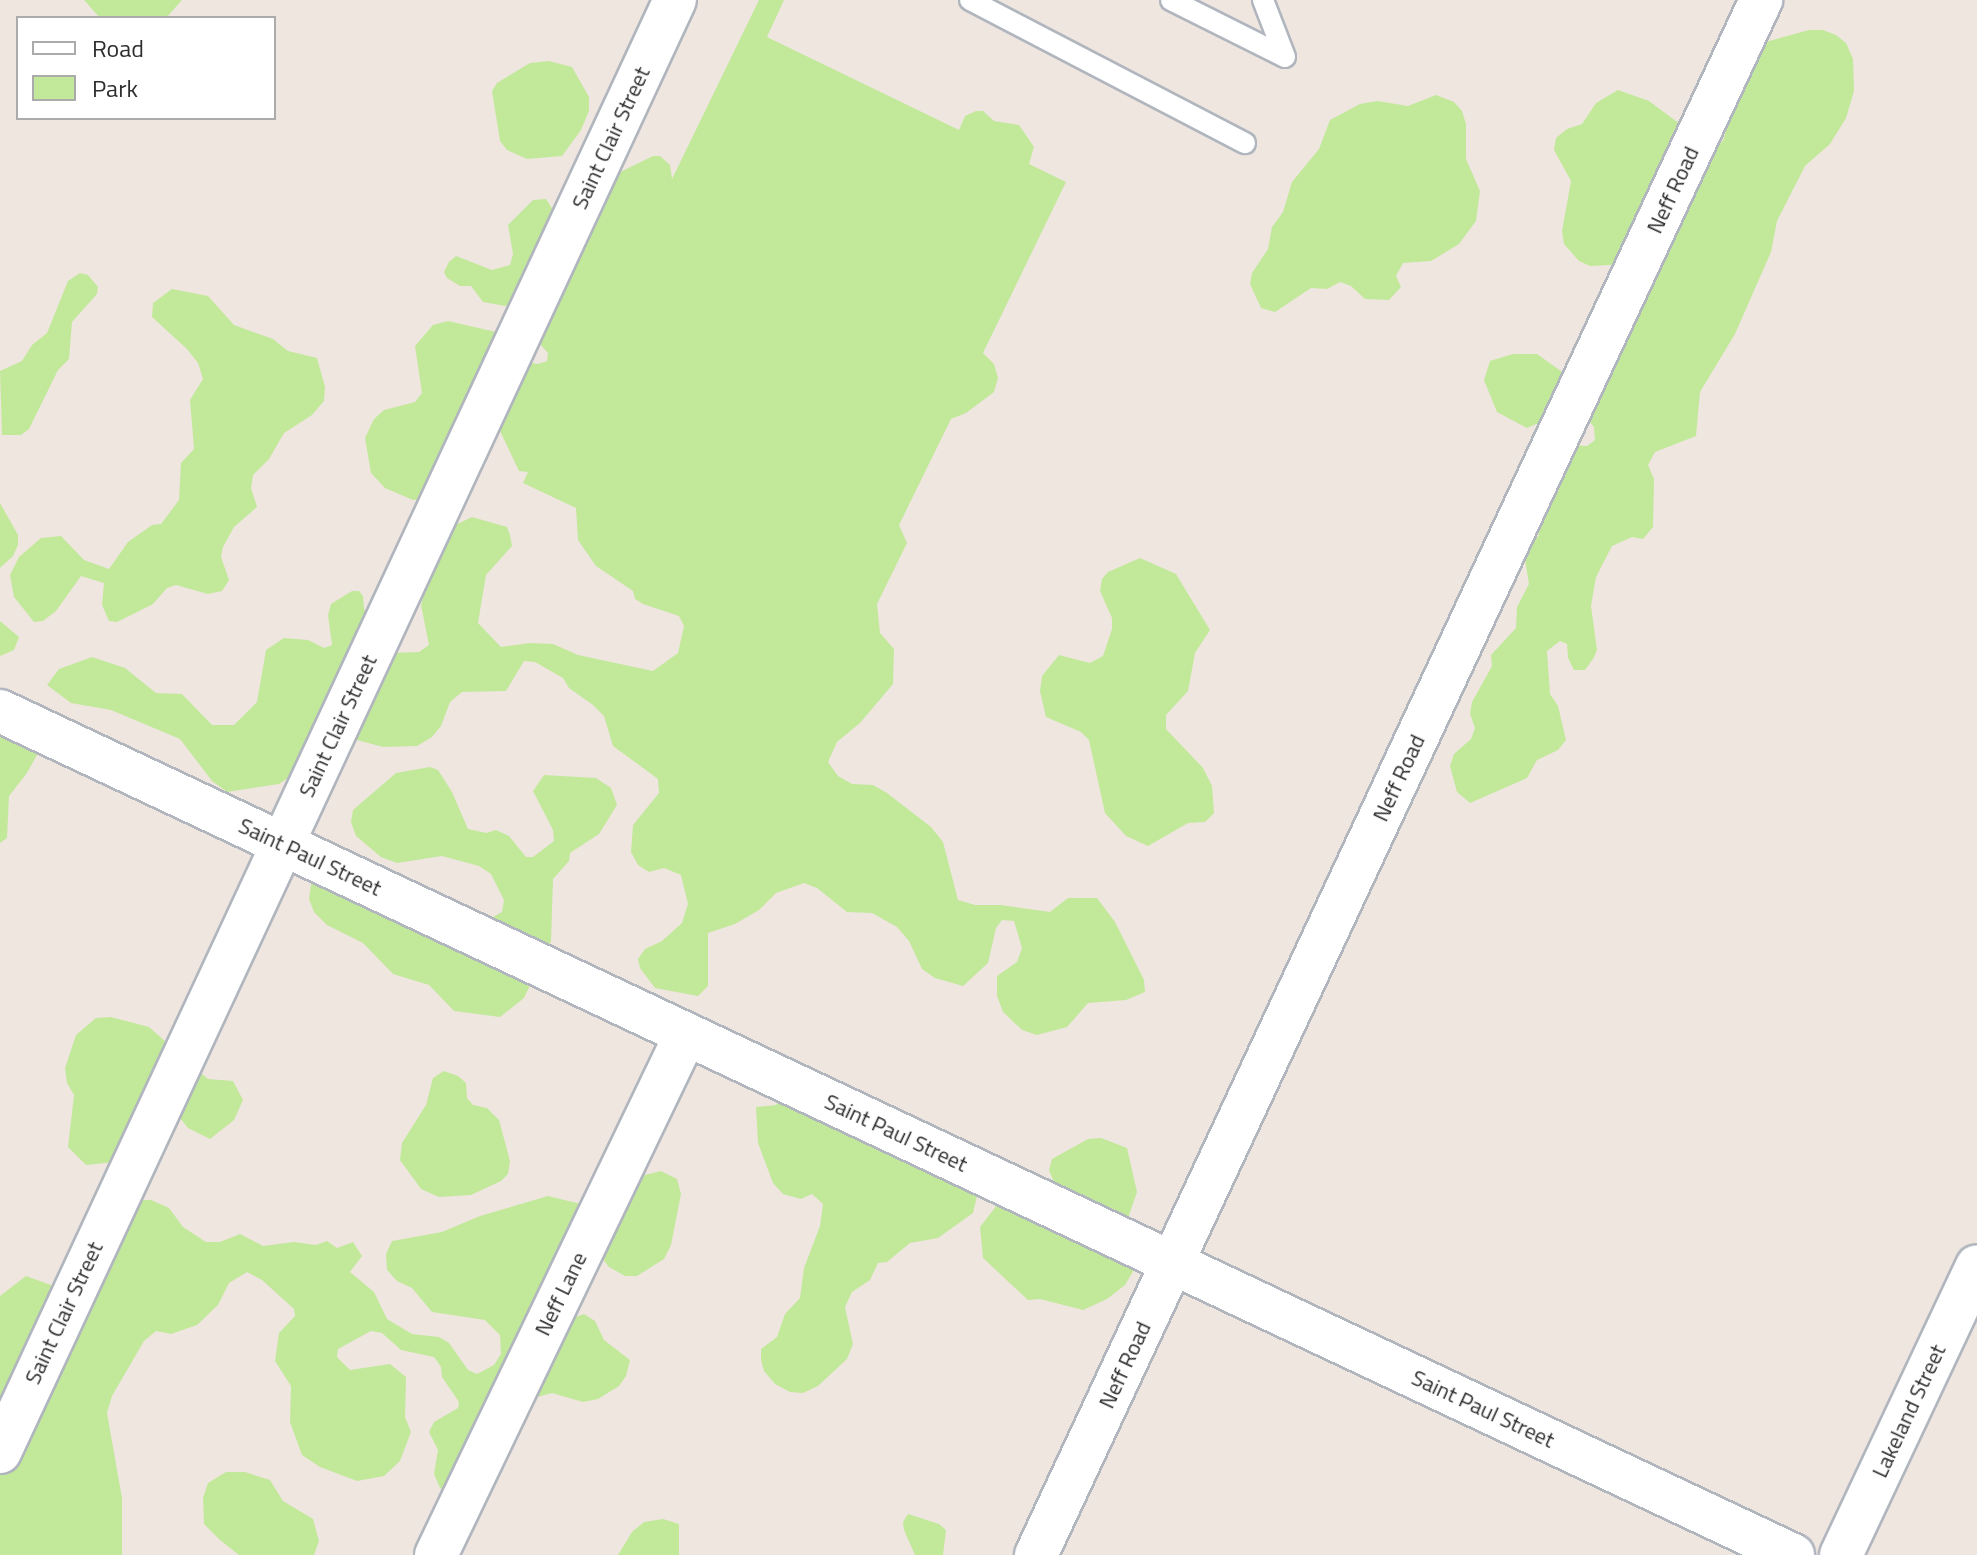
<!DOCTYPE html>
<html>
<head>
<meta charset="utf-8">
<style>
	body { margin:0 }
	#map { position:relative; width:1977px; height:1555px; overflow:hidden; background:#efe6e0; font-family:"Titillium Web",sans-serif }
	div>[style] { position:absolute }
	.green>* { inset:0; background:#c2e89a }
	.roads { filter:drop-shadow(2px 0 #b0b5be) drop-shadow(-2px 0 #b0b5be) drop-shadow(0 2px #b0b5be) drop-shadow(0 -2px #b0b5be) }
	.lane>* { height:20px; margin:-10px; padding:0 10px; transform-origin:10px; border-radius:10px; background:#fff }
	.street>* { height:42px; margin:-21px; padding:0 21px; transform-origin:21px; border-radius:21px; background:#fff }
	span { translate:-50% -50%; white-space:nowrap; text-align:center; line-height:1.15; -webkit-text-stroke:6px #fff; paint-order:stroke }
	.street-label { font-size:22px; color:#2e2e2e }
	.legend { position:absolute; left:16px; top:16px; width:260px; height:104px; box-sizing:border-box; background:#fff; border:2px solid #ababab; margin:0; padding:10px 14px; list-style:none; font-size:24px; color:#2e2e2e }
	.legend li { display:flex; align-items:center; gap:16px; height:40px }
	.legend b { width:40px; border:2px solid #ababab }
</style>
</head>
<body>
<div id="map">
	<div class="green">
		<i style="clip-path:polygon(84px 0,182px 0,166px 18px,100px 18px)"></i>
		<i style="clip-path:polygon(759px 0,784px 0,767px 37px,959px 130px,965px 116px,976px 111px,983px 111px,994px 121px,1019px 125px,1034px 147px,1029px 164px,1066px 182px,983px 353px,994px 364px,998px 378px,994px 392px,966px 413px,951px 419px,899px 525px,907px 543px,877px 604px,880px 633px,894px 649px,893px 684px,860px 723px,837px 742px,828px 762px,838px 776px,852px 784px,873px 785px,887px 793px,931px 827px,943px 842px,958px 900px,975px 905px,1001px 905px,1050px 912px,1068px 898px,1097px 898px,1115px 922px,1144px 980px,1145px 992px,1126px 1000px,1088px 1003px,1067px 1027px,1037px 1035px,1022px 1030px,1003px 1012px,997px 996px,997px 976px,1017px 962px,1022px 948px,1014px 921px,1002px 920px,996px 928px,988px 963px,963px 986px,935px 978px,922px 969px,909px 941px,897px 927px,872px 913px,847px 912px,817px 888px,804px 883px,776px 893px,759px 910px,735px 924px,708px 933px,708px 986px,698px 996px,655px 988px,640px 968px,638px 959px,645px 949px,662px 941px,682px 923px,688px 904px,681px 875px,664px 868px,649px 872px,638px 865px,631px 852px,633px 825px,659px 793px,658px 779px,613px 746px,604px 716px,593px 705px,569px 688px,563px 678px,535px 662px,524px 661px,506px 691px,462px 692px,450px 702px,441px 726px,432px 737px,417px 746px,383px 747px,346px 737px,279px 784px,227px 792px,212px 781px,180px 739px,111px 710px,71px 703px,47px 685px,59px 669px,92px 657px,125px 668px,156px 693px,182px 694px,212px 725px,234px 725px,257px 702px,266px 650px,284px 638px,308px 640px,324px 648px,332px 645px,328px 615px,331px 604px,352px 591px,359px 591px,363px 596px,364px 609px,391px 653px,419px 652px,429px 645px,421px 605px,429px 577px,453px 526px,472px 517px,507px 527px,510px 535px,512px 546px,486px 575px,478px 623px,501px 647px,530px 643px,553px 644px,578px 655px,653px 671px,678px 653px,684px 626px,679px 616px,643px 604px,635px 599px,633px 591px,596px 566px,578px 540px,576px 508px,523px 483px,528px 472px,519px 471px,500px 431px,484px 412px,432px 498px,413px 500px,385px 488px,371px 473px,365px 438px,374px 419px,384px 410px,415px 402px,422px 393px,415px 346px,433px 325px,448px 321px,496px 332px,506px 337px,521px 361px,538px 364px,547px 361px,548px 353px,528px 331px,522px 299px,505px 306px,483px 302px,471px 286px,460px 286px,447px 278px,444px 272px,449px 262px,456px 256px,492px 270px,510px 265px,513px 254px,508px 225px,533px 200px,546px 199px,557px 216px,612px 176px,653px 156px,660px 156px,670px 165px,672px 179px)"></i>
		<i style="clip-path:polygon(1809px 30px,1823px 30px,1836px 35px,1846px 43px,1853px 59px,1854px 91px,1846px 118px,1830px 144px,1805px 166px,1777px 221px,1771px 252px,1735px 334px,1700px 392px,1696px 436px,1655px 452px,1648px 465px,1654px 479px,1653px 527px,1643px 539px,1632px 537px,1612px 546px,1596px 577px,1591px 606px,1597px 650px,1593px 659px,1585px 670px,1574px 670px,1568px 658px,1567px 644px,1560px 641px,1547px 651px,1550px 694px,1558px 706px,1566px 740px,1558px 750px,1537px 760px,1527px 778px,1470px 803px,1457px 792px,1450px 766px,1454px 754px,1471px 739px,1475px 728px,1470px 714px,1472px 702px,1492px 666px,1491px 655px,1516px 628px,1517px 607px,1529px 584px,1524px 554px,1539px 535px,1535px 513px,1571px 445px,1587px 446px,1595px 440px,1594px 427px,1586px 417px,1552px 417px,1527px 428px,1497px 412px,1484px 380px,1490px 361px,1513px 354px,1537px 354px,1565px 374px,1626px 264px,1590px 266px,1579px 261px,1564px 244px,1562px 231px,1571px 181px,1554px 150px,1556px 138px,1567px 129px,1582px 124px,1596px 103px,1618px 90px,1649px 101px,1680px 124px,1699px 161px,1723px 141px,1728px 123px,1724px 113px,1755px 45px)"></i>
		<i style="clip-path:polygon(549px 61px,572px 67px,589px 97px,589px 111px,581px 130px,562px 156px,527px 159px,507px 150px,500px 141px,492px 91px,497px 83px,530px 63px)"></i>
		<i style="clip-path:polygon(1436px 95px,1454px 102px,1462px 111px,1466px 124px,1466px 159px,1480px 191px,1476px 221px,1459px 244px,1431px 261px,1403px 263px,1396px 276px,1401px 287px,1389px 300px,1365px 299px,1351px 286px,1340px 282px,1327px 289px,1311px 288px,1275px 312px,1261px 308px,1250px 284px,1252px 273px,1268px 249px,1272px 227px,1283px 212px,1292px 182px,1319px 149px,1330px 120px,1360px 104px,1377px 101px,1408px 106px)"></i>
		<i style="clip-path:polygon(80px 273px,88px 275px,98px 287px,97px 294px,72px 322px,69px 359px,58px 370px,29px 429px,21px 435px,2px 435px,0 371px,22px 361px,32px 345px,47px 333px,68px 281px)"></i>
		<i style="clip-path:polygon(172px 289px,208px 296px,234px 325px,273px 339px,288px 351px,317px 358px,325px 387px,324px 401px,312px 415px,284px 433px,269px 459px,253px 475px,251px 488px,257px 507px,234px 527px,223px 547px,221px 557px,229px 580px,222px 591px,208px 594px,176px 585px,167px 588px,153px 604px,117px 622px,109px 621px,102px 605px,104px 583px,81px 576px,56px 611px,43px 621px,34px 622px,14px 597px,10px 575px,19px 557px,41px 538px,61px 536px,84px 560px,109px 569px,128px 542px,152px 525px,161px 524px,179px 500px,181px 463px,194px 449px,190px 400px,203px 379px,198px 363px,187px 349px,152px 317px,153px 303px)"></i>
		<i style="clip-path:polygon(0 503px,18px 535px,18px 545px,13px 556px,0 568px)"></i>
		<i style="clip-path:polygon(1140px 558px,1176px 574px,1210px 630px,1195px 653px,1188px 691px,1166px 715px,1166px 729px,1203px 768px,1212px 786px,1214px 813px,1205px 822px,1188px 823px,1148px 846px,1126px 836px,1105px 813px,1089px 740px,1081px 732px,1046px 717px,1040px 691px,1042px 676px,1059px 655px,1090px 663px,1103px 656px,1112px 629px,1112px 618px,1100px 591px,1102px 579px,1108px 572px)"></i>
		<i style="clip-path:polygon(0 621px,19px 637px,14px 650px,0 656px)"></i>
		<i style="clip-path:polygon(0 711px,43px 744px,27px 773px,9px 796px,7px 838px,0 843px)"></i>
		<i style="clip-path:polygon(430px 767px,438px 770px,452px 792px,468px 829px,486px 833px,496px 830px,509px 836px,526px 857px,533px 857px,554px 841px,553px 830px,533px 791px,544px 775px,596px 778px,611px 788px,617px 805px,599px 834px,570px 853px,569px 861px,553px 879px,551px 941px,524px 998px,500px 1017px,454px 1011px,429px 985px,393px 974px,363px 943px,327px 925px,314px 912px,309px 899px,311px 885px,322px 873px,429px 889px,491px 918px,502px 912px,504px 900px,491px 874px,479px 866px,442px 856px,397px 863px,381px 857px,356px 836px,351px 822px,353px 810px,396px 773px)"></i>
		<i style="clip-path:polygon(111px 1017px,149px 1027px,208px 1079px,233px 1081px,243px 1100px,234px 1120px,210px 1139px,188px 1128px,172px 1108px,115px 1162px,86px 1165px,68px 1147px,74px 1095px,67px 1083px,65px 1068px,76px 1035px,96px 1018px)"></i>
		<i style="clip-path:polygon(444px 1071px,458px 1076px,466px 1083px,467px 1098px,473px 1105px,487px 1108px,499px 1120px,510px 1161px,508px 1174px,501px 1181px,471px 1195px,439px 1197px,421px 1189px,400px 1160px,402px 1143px,426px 1105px,433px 1078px)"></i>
		<i style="clip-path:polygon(794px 1082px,978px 1192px,973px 1213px,938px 1238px,910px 1243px,887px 1262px,878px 1263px,870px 1280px,852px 1292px,845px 1307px,853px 1344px,847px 1359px,818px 1386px,803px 1393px,790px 1392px,775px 1384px,764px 1371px,761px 1360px,761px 1349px,777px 1337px,785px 1314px,800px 1298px,804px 1268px,820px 1226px,823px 1204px,812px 1194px,801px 1199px,783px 1194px,773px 1183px,758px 1143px,756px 1107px,776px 1105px)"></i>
		<i style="clip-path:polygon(1101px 1138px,1127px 1148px,1137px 1192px,1129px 1215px,1138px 1256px,1135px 1268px,1125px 1285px,1107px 1299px,1083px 1310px,1040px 1299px,1028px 1300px,983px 1258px,980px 1227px,1000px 1201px,1057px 1190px,1049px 1170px,1052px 1159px,1088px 1139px)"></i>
		<i style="clip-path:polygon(661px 1171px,677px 1179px,681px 1194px,671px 1245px,664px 1259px,637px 1276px,625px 1276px,609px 1267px,594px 1248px,573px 1318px,584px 1314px,595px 1321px,604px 1340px,630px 1360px,626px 1376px,619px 1386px,598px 1399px,583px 1402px,552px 1393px,526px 1400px,521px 1411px,522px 1429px,497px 1477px,453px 1495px,440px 1488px,434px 1474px,438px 1450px,429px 1432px,434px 1422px,458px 1408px,459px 1402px,442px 1377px,441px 1367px,434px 1357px,401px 1350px,382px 1333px,371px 1331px,338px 1349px,337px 1357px,350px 1370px,390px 1364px,406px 1377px,405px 1417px,411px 1432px,400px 1461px,384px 1476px,357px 1481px,320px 1467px,302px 1455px,290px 1422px,291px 1386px,275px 1361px,279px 1333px,295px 1316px,294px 1309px,262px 1280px,247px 1272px,229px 1283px,218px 1305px,197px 1325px,171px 1334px,156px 1331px,144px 1341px,112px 1396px,107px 1413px,122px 1498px,122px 1555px,0 1555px,0 1296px,26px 1276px,62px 1289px,134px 1200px,151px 1200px,169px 1208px,183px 1227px,206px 1242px,220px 1242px,240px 1234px,263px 1246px,294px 1242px,316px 1245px,327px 1241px,337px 1248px,353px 1242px,362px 1256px,350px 1272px,374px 1292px,387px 1319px,412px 1334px,439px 1337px,449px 1343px,468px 1370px,477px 1374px,494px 1365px,501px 1354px,500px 1335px,485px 1320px,432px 1312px,412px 1288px,397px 1281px,387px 1270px,386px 1254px,392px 1241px,442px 1232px,480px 1216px,548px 1196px,589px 1206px,637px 1177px)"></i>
		<i style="clip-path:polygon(226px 1472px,245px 1472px,270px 1480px,283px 1501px,313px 1519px,319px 1541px,314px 1555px,239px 1555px,220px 1540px,204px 1524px,203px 1498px,208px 1483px)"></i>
		<i style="clip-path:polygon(908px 1514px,939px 1524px,946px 1530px,943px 1555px,915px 1555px,904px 1530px,903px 1522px)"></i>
		<i style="clip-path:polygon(663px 1519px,679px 1524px,679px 1555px,618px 1555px,632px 1532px,644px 1522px)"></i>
	</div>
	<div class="roads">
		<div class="lane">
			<i style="left:970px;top:0;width:310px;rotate:27.5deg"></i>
			<i style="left:1171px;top:0;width:127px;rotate:26.6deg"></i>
			<i style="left:1263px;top:0;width:61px;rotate:68.9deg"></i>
		</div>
		<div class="street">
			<i style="left:0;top:711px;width:1982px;rotate:25.21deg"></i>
			<i style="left:0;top:1452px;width:1601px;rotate:-65.07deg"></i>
			<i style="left:436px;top:1555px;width:578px;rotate:-64.37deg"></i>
			<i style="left:1036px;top:1555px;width:1716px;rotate:-65deg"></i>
			<i style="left:1841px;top:1555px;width:319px;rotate:-64.8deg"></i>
		</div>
	</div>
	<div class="street-label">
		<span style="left:611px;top:138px;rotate:-65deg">Saint Clair Street</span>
		<span style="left:1673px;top:190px;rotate:-65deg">Neff Road</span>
		<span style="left:338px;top:726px;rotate:-65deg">Saint Clair Street</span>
		<span style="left:1399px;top:778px;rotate:-65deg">Neff Road</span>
		<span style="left:310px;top:857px;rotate:25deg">Saint Paul Street</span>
		<span style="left:896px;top:1133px;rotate:25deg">Saint Paul Street</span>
		<span style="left:561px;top:1294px;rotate:-64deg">Neff Lane</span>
		<span style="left:64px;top:1313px;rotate:-65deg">Saint Clair Street</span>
		<span style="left:1125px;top:1365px;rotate:-65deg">Neff Road</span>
		<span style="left:1483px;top:1409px;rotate:25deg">Saint Paul Street</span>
		<span style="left:1909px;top:1411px;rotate:-65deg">Lakeland Street</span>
	</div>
	<ul class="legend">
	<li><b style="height:10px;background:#fff"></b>Road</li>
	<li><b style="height:22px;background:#c2e89a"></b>Park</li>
	</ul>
</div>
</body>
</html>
